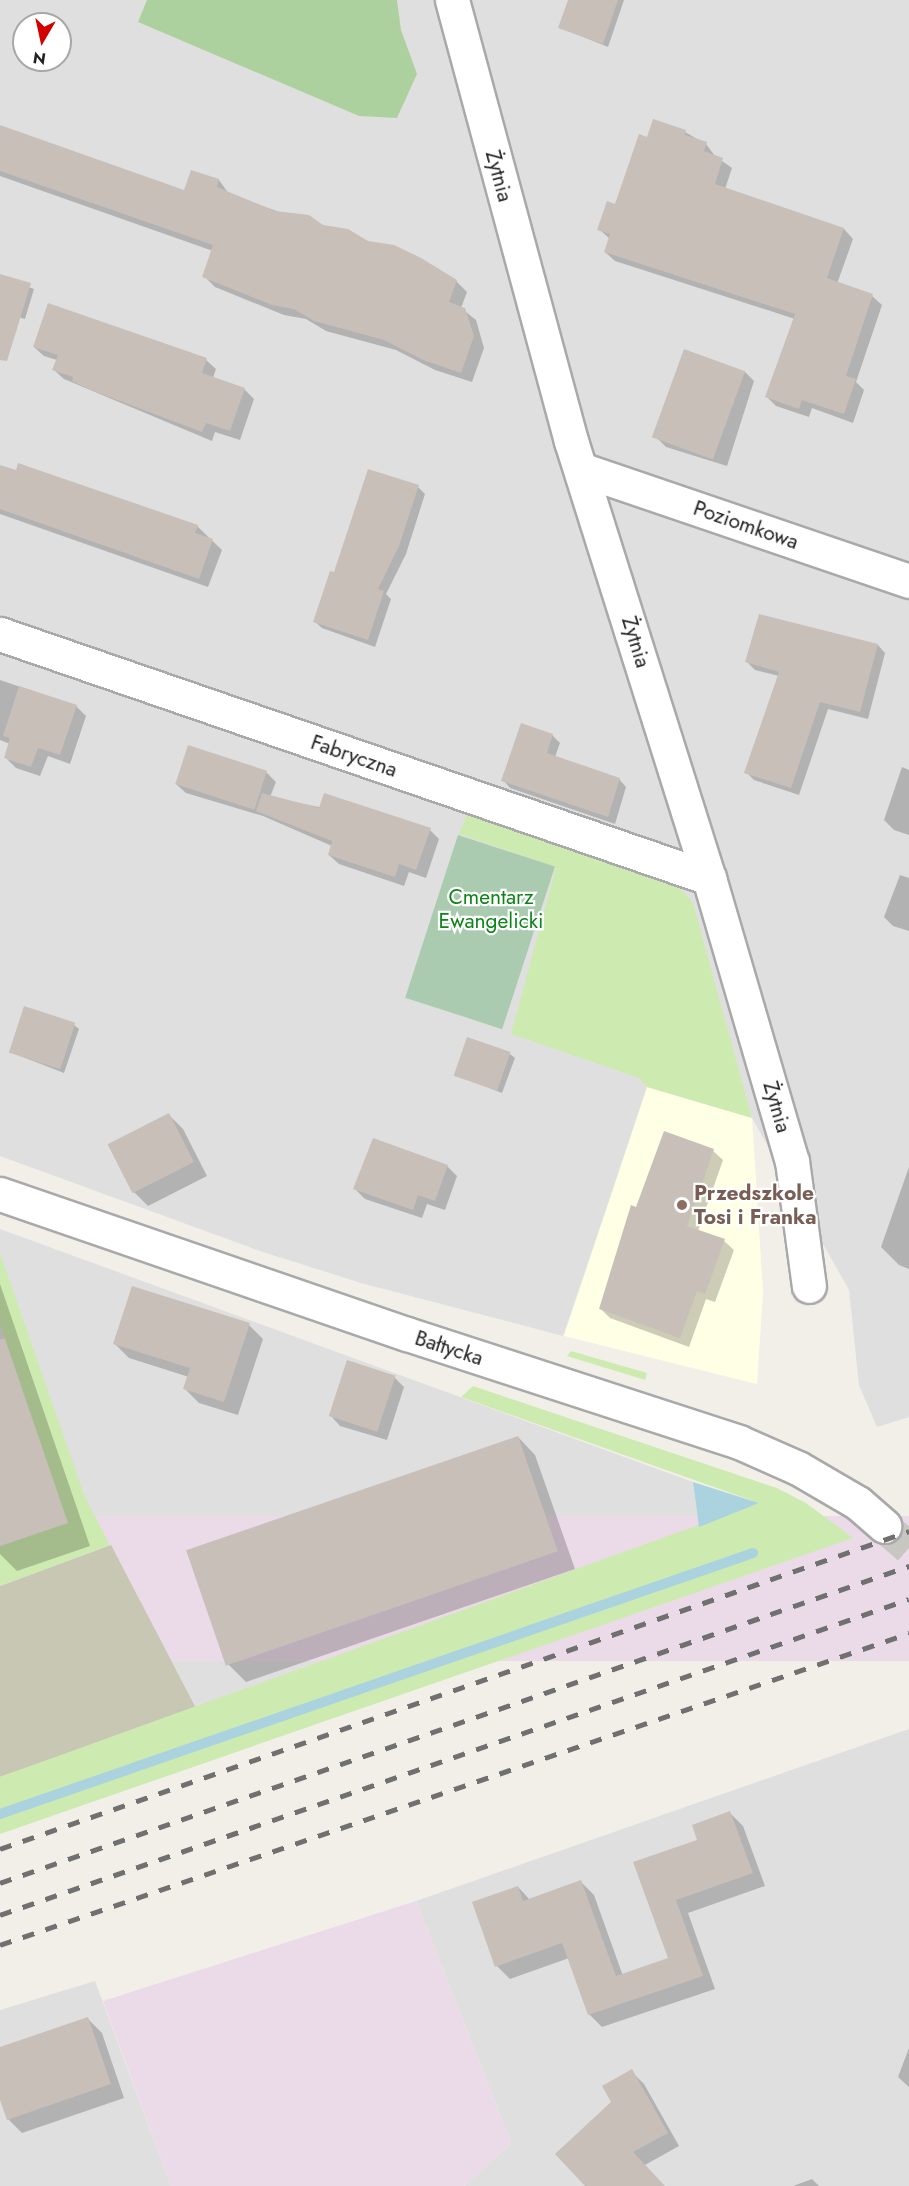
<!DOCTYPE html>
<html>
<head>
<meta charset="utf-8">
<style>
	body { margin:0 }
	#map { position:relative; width:909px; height:2186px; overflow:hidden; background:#f2efe9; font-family:Jost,sans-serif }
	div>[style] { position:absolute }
	.residential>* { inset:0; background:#e0dfdf }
	.industrial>* { inset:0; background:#ebdbe8; transform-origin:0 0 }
	.education>* { inset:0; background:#ffffe5 }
	.construction>* { inset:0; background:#c7c7b4 }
	.grass>* { inset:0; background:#cdebb0 }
	.forest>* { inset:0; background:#add19e }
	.cemetery>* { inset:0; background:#aacbaf; transform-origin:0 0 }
	.water>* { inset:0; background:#aad3df }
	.shadow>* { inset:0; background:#0003 }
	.stream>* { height:10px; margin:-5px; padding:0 5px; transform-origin:5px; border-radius:5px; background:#aad3df }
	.building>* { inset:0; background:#c7bfb8; transform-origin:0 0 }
	.tertiary-tunnel>* { height:33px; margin-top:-16.5px; transform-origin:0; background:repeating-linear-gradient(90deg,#c8c6c1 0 33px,transparent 0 49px) }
	.roads { filter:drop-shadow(2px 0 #a9a9a9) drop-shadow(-2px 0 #a9a9a9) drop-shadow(0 2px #a9a9a9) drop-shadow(0 -2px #a9a9a9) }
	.minor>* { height:33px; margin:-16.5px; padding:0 16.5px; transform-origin:16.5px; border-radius:16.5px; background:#fff }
	.tertiary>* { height:33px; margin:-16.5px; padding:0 16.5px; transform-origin:16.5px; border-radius:16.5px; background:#fff }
	.rail>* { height:4.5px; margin-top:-2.25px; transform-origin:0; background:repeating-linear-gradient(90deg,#707070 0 12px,transparent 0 24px) }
	.dots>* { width:16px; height:16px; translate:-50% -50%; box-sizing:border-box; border:3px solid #fff; border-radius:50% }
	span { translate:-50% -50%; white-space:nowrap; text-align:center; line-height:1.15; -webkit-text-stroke:4.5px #fff; paint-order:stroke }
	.street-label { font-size:21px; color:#222 }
	.park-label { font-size:21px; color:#0c8416 }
	.education-label { font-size:21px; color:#785e54; font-weight:700 }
	.left { translate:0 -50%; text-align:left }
	.north { position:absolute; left:12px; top:12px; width:60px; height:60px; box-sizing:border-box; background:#fff; border:2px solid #a7a7a7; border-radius:50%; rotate:189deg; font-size:16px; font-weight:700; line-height:24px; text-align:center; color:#222 }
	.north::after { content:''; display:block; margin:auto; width:21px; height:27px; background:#d40000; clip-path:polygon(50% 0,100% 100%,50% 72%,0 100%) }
</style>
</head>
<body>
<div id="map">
	<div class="residential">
		<i style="clip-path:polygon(evenodd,0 0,909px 0,909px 1417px,877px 1427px,859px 1385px,849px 1290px,752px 1118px,648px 1087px,563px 1336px,361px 1283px,263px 1252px,0 1156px,0 0,24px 24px,60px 24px,60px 60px,24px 60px,24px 24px)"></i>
		<i style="clip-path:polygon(0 1229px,693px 1482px,699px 1527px,196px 1708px,111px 1545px,0 1586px)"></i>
		<i style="clip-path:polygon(909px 1729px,909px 2186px,464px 2186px,511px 2143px,416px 1901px)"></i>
		<i style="clip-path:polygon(95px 1981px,171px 2186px,0 2186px,0 2010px)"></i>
	</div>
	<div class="industrial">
		<i style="left:909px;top:1516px;width:145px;height:963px;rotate:90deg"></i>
		<i style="clip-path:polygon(416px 1901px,511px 2143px,464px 2186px,171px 2186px,103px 2001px)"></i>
	</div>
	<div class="education">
		<i style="clip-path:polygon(647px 1087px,752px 1118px,763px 1292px,757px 1384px,564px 1336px)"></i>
	</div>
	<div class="construction">
		<i style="clip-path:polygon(111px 1545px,196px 1708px,0 1777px,0 1586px)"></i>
	</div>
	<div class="grass">
		<i style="clip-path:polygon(467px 814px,681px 889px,693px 903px,752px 1118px,647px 1087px,639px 1078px,511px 1034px,556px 867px,459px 834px)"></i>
		<i style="clip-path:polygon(0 1253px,85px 1497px,110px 1545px,0 1586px,0 1546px,67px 1523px,0 1324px)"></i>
		<i style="clip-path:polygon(571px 1351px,647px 1373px,645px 1380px,567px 1356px)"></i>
		<i style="clip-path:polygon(473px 1386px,777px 1488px,806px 1503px,853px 1538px,0 1834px,0 1777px,759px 1503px,461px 1397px)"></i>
	</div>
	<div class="forest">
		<i style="clip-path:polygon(147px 0,397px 0,401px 30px,417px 74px,397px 118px,359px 116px,138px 22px)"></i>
	</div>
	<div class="cemetery">
		<i style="left:458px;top:835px;width:102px;height:171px;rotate:18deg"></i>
	</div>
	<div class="water">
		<i style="clip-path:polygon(693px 1482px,759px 1503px,699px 1527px)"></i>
	</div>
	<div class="shadow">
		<i style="clip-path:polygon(569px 0,624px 0,608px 47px,559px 27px)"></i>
		<i style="clip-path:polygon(0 127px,185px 192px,219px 180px,229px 194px,367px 243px,456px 281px,467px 292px,461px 308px,476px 320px,484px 348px,472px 382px,435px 370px,396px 350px,326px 331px,306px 319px,284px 315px,215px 287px,204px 276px,213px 251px,0 176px)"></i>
		<i style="clip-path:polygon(685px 132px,706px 144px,715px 156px,732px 168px,725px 189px,844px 229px,853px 239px,837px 284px,872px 296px,882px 305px,856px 382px,864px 390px,853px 423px,812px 408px,809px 417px,776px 406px,767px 397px,795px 319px,615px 261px,605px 252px,610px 239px,599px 229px,616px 206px,648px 138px)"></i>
		<i style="clip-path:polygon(0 277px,34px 289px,25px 319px,0 312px)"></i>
		<i style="clip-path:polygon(34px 347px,206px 360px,216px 369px,213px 378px,244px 389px,254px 399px,240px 440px,215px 432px,212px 441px,64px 379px,54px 370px,57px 360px,44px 356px)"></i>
		<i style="clip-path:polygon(745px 372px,754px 381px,727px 466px,666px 447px,656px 437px)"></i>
		<i style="clip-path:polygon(0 467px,197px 526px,222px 550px,208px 587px,0 514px)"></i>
		<i style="clip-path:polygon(418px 487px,425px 494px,406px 554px,386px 594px,391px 599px,375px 647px,322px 628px,314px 621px,335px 574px)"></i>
		<i style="clip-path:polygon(878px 645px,885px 653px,868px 719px,828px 709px,799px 795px,754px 780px,746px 772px,779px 676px,755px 670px,747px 662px)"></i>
		<i style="clip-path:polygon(0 680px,76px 706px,86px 716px,70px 764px,48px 756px,40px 776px,16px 768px,6px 758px,10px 744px,0 740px)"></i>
		<i style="clip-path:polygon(552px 735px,560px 743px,555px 757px,619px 779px,626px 787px,615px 824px,510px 788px,503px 780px)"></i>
		<i style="clip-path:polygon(902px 767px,909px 770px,909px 835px,894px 830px,884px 820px)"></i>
		<i style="clip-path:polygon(266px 772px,276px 782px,270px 797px,430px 830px,439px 839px,426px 878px,409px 872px,404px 886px,339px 864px,329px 855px,332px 846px,263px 816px,186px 793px,176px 784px)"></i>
		<i style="clip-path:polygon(900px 875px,909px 878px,909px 931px,893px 926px,884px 917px)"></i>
		<i style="clip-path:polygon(74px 1025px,79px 1029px,64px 1073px,10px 1052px)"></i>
		<i style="clip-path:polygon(510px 1054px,515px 1058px,502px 1093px,456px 1075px)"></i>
		<i style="clip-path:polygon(169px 1115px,183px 1129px,207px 1176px,148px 1206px,134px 1192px)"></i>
		<i style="clip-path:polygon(665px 1133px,713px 1151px,723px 1160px,698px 1231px,724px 1241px,734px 1250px,715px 1302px,706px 1299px,689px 1347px,610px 1318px,601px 1309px)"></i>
		<i style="clip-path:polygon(374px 1140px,447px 1166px,457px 1176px,445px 1210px,427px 1204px,422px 1218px,365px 1199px,355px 1189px)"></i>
		<i style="clip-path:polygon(909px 1167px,909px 1269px,899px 1265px,881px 1247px)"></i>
		<i style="clip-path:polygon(0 1284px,90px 1546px,17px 1571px,0 1554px)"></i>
		<i style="clip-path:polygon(249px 1325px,263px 1339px,238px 1415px,199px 1403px,185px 1389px,189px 1377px,129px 1358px,115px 1344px)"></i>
		<i style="clip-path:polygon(394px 1377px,404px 1387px,387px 1440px,340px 1426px,331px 1416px)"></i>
		<i style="clip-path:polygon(518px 1437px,535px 1455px,575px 1569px,246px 1682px,228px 1664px)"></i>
		<i style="clip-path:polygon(730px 1813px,743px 1826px,765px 1886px,688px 1913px,715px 1989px,602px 2027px,589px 2014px,569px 1958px,510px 1979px,497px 1966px,518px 1887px,530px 1900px,581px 1882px,594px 1895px,623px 1976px,669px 1959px,635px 1863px,699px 1840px)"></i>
		<i style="clip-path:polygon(88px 2019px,102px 2033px,124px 2098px,22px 2133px,8px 2119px,0 2095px,0 2049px)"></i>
		<i style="clip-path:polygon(909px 2048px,909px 2087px,898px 2077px)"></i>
		<i style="clip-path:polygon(631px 2071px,644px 2084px,679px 2146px,645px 2165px,664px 2186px,587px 2186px,613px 2102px)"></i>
		<i style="clip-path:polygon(812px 2179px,819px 2186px,793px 2186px)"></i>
	</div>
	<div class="stream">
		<i style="left:0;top:1814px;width:797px;rotate:-19.12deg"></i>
	</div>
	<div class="building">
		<i style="clip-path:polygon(568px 0,618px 0,603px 44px,558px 28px)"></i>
		<i style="clip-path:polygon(653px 119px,686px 130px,685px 135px,707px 142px,704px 151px,723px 158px,715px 184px,844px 228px,827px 278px,873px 294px,846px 376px,856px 379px,844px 414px,802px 400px,799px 409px,765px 397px,795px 314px,604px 252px,610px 234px,597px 230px,607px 201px,615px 204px,639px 134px,647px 137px)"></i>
		<i style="clip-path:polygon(0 125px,184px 190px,191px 170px,219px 179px,217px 187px,275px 211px,309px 215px,323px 225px,348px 229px,368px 241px,394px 245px,421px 258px,457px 280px,449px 302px,465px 308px,474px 336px,461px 373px,423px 360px,384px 340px,314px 321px,294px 309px,272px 305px,202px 277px,213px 245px,0 171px)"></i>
		<i style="clip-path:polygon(0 274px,31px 283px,7px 361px,0 360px)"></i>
		<i style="clip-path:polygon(48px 303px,207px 358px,202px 373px,245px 388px,230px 431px,206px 423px,202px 432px,91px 390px,72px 381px,73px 377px,52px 370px,58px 355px,33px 347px)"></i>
		<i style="left:684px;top:349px;width:65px;height:94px;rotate:20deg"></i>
		<i style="clip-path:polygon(18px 463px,198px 525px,195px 533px,213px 539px,199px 579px,0 509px,0 465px,16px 470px)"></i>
		<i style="clip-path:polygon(368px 469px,419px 485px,399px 546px,378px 589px,384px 591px,368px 640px,313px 622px,330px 571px,334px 572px)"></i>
		<i style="clip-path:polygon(759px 614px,878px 644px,860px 712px,820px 702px,791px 788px,744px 773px,779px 672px,745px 662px)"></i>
		<i style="clip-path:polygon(19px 686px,77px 705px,60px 755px,38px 748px,31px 767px,4px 758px,10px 738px,3px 736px)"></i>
		<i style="clip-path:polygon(521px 723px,553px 734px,547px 753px,620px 778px,608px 817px,501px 781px)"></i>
		<i style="left:188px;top:745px;width:83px;height:41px;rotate:18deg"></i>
		<i style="clip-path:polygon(262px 793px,319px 808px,324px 793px,431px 828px,416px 870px,399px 864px,395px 877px,328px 855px,332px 841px,256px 811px)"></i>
		<i style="left:24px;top:1006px;width:54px;height:49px;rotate:18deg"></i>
		<i style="left:467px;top:1037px;width:46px;height:41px;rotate:19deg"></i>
		<i style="left:169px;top:1113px;width:55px;height:69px;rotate:63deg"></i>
		<i style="clip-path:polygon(664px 1131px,714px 1149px,687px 1226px,725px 1239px,705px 1294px,697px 1291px,680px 1338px,599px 1309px,631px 1205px,636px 1207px)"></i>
		<i style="clip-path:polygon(373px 1138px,448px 1165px,435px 1201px,418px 1195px,413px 1210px,353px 1189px)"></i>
		<i style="clip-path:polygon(132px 1286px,250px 1323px,224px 1402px,183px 1389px,190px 1368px,113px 1344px)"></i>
		<i style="clip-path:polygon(0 1339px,5px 1339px,68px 1523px,0 1546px)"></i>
		<i style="left:347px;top:1360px;width:51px;height:59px;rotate:18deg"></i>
		<i style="left:518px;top:1436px;width:122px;height:351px;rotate:71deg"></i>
		<i style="clip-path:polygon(730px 1811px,753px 1873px,676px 1900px,703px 1976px,588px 2015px,562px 1943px,495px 1967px,472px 1902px,518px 1886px,523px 1901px,581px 1880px,616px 1976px,668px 1958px,633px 1862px,697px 1840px,692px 1825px)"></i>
		<i style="clip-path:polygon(88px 2017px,111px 2084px,7px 2120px,0 2100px,0 2047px)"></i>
		<i style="clip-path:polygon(632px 2069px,668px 2133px,633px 2152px,665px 2186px,585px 2186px,555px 2154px,611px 2102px,602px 2086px)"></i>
	</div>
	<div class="tertiary-tunnel">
		<i style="left:884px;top:1526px;width:33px;rotate:41deg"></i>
	</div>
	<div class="roads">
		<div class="minor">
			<i style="left:452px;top:0;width:457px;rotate:74.9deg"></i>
			<i style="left:571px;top:441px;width:458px;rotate:72.5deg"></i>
			<i style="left:709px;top:878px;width:295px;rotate:73.7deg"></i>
			<i style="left:792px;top:1161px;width:126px;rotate:82.3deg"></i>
			<i style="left:583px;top:470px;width:344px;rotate:18.8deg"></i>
			<i style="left:0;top:634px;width:750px;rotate:18.99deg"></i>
		</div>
		<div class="tertiary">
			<i style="left:0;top:1194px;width:430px;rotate:19deg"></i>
			<i style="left:407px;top:1334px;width:349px;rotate:18deg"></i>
			<i style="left:739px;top:1442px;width:64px;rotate:23.8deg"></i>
			<i style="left:798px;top:1468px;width:69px;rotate:30.3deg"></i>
			<i style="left:858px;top:1503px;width:35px;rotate:41deg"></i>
		</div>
	</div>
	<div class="rail">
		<i style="left:0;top:1849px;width:963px;rotate:-19.28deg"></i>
		<i style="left:0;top:1883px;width:963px;rotate:-19.23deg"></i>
		<i style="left:0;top:1915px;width:962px;rotate:-19.17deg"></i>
		<i style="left:0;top:1945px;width:961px;rotate:-18.94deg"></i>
	</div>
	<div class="dots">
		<i style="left:682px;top:1205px;background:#8d6e63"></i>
	</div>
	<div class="street-label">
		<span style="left:499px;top:176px;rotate:75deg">Żytnia</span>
		<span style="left:746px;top:525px;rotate:19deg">Poziomkowa</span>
		<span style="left:636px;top:642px;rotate:73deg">Żytnia</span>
		<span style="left:354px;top:756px;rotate:19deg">Fabryczna</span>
		<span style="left:777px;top:1107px;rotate:74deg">Żytnia</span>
		<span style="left:449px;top:1348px;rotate:18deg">Bałtycka</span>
	</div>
	<div class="park-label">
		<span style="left:491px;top:909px">Cmentarz<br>Ewangelicki</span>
	</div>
	<div class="education-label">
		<span class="left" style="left:694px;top:1205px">Przedszkole<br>Tosi i Franka</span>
	</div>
	<div class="north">N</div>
</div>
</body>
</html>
